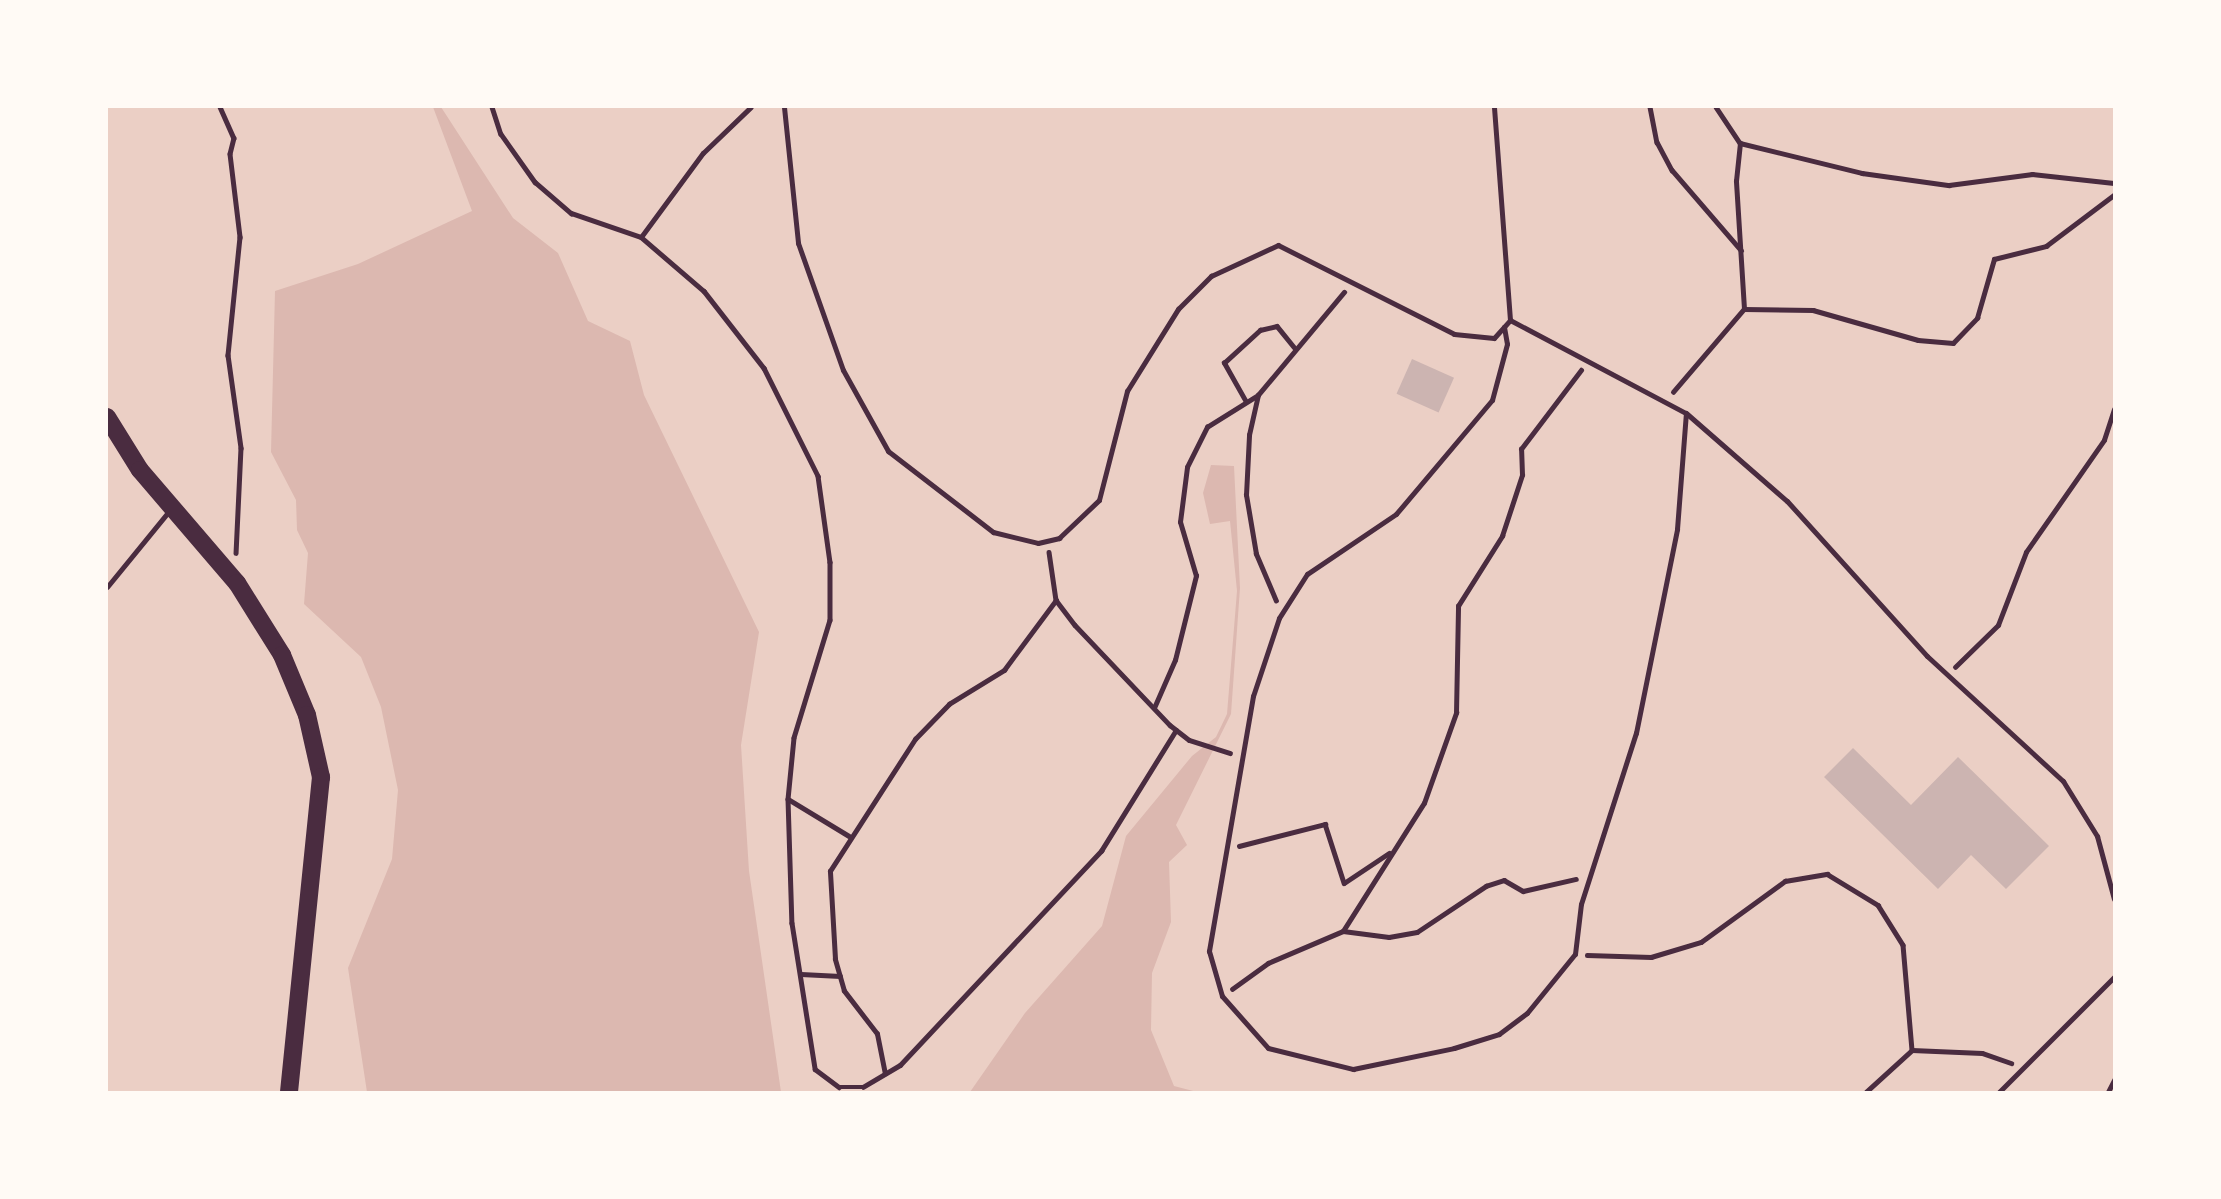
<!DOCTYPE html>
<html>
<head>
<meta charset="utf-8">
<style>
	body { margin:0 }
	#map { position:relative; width:2221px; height:1199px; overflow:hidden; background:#f7e1d7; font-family:"Times New Roman",serif }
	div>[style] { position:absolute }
	.green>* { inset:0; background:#ebcfc5; transform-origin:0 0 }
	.water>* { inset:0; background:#dcb8b0 }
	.building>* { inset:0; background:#ccb4b1; transform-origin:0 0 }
	.path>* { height:4.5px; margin:-2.25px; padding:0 2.25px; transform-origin:2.25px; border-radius:2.25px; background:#4a2c40 }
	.service>* { height:5px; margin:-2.5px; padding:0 2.5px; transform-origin:2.5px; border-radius:2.5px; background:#4a2c40 }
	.primary>* { height:18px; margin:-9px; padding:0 9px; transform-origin:9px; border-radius:9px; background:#4a2c40 }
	span { translate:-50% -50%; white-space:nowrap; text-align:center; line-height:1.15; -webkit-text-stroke:5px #fffaf5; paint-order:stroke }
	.frame { position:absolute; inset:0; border:108px solid #fffaf5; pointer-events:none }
</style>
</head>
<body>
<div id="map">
	<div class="green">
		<i style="left:107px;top:107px;width:2007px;height:985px"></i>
	</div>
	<div class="water">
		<i style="clip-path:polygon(433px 107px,441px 107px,513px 218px,558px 253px,588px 321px,630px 341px,644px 395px,759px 632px,741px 745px,749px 871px,781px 1092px,367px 1092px,348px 968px,392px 859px,398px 790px,381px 707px,361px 657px,304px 604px,308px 553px,297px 530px,296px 500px,271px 452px,275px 291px,358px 264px,472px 211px)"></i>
		<i style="clip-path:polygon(1211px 465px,1234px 466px,1240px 588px,1231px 714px,1176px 825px,1187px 845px,1169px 862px,1171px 922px,1152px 973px,1151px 1030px,1174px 1086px,1197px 1092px,970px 1092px,1025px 1013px,1102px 926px,1126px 836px,1192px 756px,1216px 737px,1227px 714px,1237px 591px,1230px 521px,1210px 524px,1203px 493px)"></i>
	</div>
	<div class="building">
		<i style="left:1412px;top:359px;width:46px;height:38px;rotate:24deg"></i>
		<i style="clip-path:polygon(1853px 748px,1911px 805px,1958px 757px,2049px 846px,2006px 889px,1971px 855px,1938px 889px,1824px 777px)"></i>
	</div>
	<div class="path">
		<i style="left:220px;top:107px;width:34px;rotate:66deg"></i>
		<i style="left:234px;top:138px;width:16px;rotate:104deg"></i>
		<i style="left:230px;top:154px;width:84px;rotate:83.1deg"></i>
		<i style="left:240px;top:237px;width:119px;rotate:95.8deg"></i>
		<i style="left:228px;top:355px;width:94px;rotate:82deg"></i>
		<i style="left:241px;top:448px;width:105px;rotate:92.7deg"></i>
		<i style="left:492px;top:107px;width:28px;rotate:72deg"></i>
		<i style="left:501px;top:134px;width:59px;rotate:54.7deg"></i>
		<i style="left:535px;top:182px;width:48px;rotate:40.7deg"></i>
		<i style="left:571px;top:213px;width:74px;rotate:18.9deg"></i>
		<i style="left:641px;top:237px;width:83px;rotate:40.6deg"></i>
		<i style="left:704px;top:291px;width:98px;rotate:52.1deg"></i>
		<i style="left:764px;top:368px;width:121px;rotate:63.4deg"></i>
		<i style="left:818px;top:476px;width:87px;rotate:82.1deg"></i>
		<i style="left:830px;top:562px;width:58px;rotate:90deg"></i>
		<i style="left:830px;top:620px;width:123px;rotate:107deg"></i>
		<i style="left:794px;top:738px;width:61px;rotate:95.6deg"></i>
		<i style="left:788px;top:799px;width:124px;rotate:88.2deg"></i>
		<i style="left:792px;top:923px;width:148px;rotate:81deg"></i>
		<i style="left:815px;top:1069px;width:30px;rotate:37deg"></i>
		<i style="left:839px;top:1087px;width:24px"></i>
		<i style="left:863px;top:1087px;width:43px;rotate:-30.7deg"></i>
		<i style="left:900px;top:1065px;width:294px;rotate:-46.8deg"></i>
		<i style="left:1101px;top:851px;width:142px;rotate:-58.2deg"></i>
		<i style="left:1650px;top:107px;width:36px;rotate:79deg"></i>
		<i style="left:1657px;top:142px;width:32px;rotate:62deg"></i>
		<i style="left:1672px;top:170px;width:106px;rotate:49.2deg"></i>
		<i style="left:1716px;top:107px;width:43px;rotate:56.3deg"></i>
		<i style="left:1740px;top:143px;width:126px;rotate:13.8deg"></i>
		<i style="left:1862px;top:173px;width:88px;rotate:7.9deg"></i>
		<i style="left:1949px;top:185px;width:84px;rotate:-7.5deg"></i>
		<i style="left:2032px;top:174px;width:82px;rotate:6.3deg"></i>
		<i style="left:641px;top:237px;width:104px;rotate:-53.6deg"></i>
		<i style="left:703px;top:153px;width:66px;rotate:-43.8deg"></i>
		<i style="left:1744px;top:309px;width:69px;rotate:0.8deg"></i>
		<i style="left:1813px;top:310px;width:109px;rotate:15.9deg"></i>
		<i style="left:1918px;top:340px;width:35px;rotate:5deg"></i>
		<i style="left:1953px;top:343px;width:35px;rotate:-46deg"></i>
		<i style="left:1977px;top:318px;width:61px;rotate:-73.9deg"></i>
		<i style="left:1994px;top:259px;width:54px;rotate:-14deg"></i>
		<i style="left:2046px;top:246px;width:85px;rotate:-36.9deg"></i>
		<i style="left:1673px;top:392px;width:109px;rotate:-49.5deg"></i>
		<i style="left:1744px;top:309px;width:128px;rotate:-93.6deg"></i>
		<i style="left:1736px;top:181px;width:38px;rotate:-84deg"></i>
		<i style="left:1246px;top:402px;width:45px;rotate:-119.4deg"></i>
		<i style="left:1224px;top:363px;width:49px;rotate:-42.5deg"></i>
		<i style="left:1260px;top:330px;width:17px;rotate:-13deg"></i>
		<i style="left:1277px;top:326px;width:27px;rotate:51deg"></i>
		<i style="left:1049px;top:552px;width:49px;rotate:81.7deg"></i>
		<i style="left:1056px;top:600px;width:31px;rotate:53deg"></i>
		<i style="left:1075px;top:625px;width:138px;rotate:46.5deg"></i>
		<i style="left:1170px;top:725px;width:24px;rotate:38deg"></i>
		<i style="left:1189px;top:740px;width:43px;rotate:17.6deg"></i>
		<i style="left:1276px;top:601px;width:51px;rotate:-113.1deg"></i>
		<i style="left:1256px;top:554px;width:60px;rotate:-99.6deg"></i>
		<i style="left:1246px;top:495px;width:60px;rotate:-87.1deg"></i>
		<i style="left:1249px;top:435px;width:41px;rotate:-77.3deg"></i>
		<i style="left:1258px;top:395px;width:134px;rotate:-50.1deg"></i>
		<i style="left:1955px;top:667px;width:60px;rotate:-44.3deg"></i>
		<i style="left:1998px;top:625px;width:78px;rotate:-69deg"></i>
		<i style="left:2026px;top:552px;width:136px;rotate:-55.1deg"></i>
		<i style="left:2104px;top:440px;width:32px;rotate:-72deg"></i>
		<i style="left:1154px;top:708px;width:52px;rotate:-66.4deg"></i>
		<i style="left:1175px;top:660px;width:87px;rotate:-76deg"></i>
		<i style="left:1196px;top:576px;width:56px;rotate:-106.5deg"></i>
		<i style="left:1180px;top:522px;width:55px;rotate:-82.7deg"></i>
		<i style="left:1187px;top:467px;width:45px;rotate:-63.4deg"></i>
		<i style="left:1207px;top:427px;width:60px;rotate:-32.1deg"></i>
		<i style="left:788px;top:799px;width:71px;rotate:31.2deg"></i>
		<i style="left:1239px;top:846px;width:89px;rotate:-14.3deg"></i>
		<i style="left:1325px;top:824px;width:62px;rotate:72.1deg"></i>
		<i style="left:1344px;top:883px;width:54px;rotate:-33.7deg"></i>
		<i style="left:1343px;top:931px;width:46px;rotate:7.4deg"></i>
		<i style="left:1389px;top:937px;width:28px;rotate:-10deg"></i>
		<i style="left:1417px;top:932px;width:83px;rotate:-33.7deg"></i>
		<i style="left:1486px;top:886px;width:19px;rotate:-18deg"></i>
		<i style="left:1504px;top:880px;width:22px;rotate:30deg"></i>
		<i style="left:1523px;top:891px;width:54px;rotate:-12.8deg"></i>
		<i style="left:1587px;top:955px;width:64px;rotate:1.8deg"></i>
		<i style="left:1651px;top:957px;width:52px;rotate:-16.7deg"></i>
		<i style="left:1701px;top:942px;width:104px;rotate:-36deg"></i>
		<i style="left:1785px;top:881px;width:43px;rotate:-9.5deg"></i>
		<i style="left:1827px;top:874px;width:60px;rotate:31.3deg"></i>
		<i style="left:1878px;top:905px;width:47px;rotate:58deg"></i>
		<i style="left:1903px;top:945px;width:105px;rotate:85.1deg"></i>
		<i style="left:801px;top:974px;width:39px;rotate:3deg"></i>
		<i style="left:1232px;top:989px;width:44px;rotate:-35.8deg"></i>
		<i style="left:1268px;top:963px;width:82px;rotate:-23.1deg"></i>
		<i style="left:1343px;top:931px;width:151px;rotate:-57.7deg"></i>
		<i style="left:1424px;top:803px;width:96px;rotate:-70.4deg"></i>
		<i style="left:1456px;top:713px;width:107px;rotate:-88.9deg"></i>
		<i style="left:1458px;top:606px;width:83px;rotate:-57.8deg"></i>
		<i style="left:1502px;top:536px;width:64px;rotate:-71.8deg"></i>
		<i style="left:1522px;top:475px;width:26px;rotate:-92deg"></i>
		<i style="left:1521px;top:449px;width:99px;rotate:-52.8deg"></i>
		<i style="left:885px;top:1074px;width:41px;rotate:-101.3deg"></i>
		<i style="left:877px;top:1034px;width:54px;rotate:-127.5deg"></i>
		<i style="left:844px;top:991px;width:33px;rotate:-106deg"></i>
		<i style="left:835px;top:959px;width:88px;rotate:-93.3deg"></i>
		<i style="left:830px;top:871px;width:157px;rotate:-57.2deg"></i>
		<i style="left:915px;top:739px;width:49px;rotate:-45.8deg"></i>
		<i style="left:949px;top:704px;width:65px;rotate:-31.7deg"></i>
		<i style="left:1004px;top:670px;width:87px;rotate:-53.4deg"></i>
		<i style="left:1866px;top:1092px;width:62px;rotate:-42.4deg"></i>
		<i style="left:1912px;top:1050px;width:70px;rotate:2.5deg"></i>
		<i style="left:1982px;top:1053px;width:31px;rotate:19deg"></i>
		<i style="left:2108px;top:1092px;width:13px;rotate:-63deg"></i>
	</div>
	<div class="service">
		<i style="left:784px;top:107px;width:137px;rotate:84.1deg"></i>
		<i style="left:798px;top:243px;width:135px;rotate:70.5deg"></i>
		<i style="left:843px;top:370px;width:93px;rotate:60.9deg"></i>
		<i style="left:888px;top:451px;width:133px;rotate:37.6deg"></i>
		<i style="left:993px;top:532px;width:46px;rotate:13.7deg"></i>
		<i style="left:1038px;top:543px;width:22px;rotate:-13deg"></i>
		<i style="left:1059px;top:538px;width:55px;rotate:-43.5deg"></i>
		<i style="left:1099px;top:500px;width:113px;rotate:-75.6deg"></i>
		<i style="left:1127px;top:391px;width:97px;rotate:-58.1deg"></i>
		<i style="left:1178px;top:309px;width:47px;rotate:-45deg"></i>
		<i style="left:1211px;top:276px;width:74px;rotate:-24.8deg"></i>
		<i style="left:1278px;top:245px;width:197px;rotate:26.8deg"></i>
		<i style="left:1454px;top:334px;width:40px;rotate:5.7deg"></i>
		<i style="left:1494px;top:338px;width:24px;rotate:-48deg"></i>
		<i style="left:1510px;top:320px;width:214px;rotate:-94.3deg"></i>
		<i style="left:1510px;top:320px;width:199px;rotate:27.9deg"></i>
		<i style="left:1686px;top:413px;width:134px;rotate:41.1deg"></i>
		<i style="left:1787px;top:501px;width:209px;rotate:47.9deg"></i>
		<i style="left:1927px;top:656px;width:185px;rotate:42.6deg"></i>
		<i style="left:2063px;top:781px;width:65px;rotate:58.3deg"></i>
		<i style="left:2097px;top:836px;width:65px;rotate:74.9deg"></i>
		<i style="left:1504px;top:327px;width:17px;rotate:80deg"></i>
		<i style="left:1507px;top:344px;width:58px;rotate:105deg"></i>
		<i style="left:1492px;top:400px;width:149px;rotate:130.1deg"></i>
		<i style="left:1396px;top:514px;width:107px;rotate:146deg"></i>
		<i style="left:1307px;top:574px;width:52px;rotate:122.5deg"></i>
		<i style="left:1279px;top:618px;width:82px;rotate:108.4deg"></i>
		<i style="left:1253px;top:696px;width:259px;rotate:99.8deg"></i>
		<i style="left:1209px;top:951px;width:47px;rotate:73.9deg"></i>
		<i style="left:1222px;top:996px;width:69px;rotate:48.5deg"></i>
		<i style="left:1268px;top:1048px;width:88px;rotate:13.9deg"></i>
		<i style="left:1353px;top:1069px;width:103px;rotate:-11.7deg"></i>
		<i style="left:1454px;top:1048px;width:47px;rotate:-17.3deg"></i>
		<i style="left:1499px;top:1034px;width:35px;rotate:-37deg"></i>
		<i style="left:1527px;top:1013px;width:76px;rotate:-50.9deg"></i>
		<i style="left:1575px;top:954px;width:50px;rotate:-83.2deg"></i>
		<i style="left:1581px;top:904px;width:180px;rotate:-72.2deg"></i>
		<i style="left:1636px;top:733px;width:208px;rotate:-78.6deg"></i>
		<i style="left:1677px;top:529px;width:116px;rotate:-85.6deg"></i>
		<i style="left:107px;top:587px;width:98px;rotate:-50.8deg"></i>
		<i style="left:1999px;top:1092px;width:163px;rotate:-45deg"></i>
	</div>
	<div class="primary">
		<i style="left:107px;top:417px;width:62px;rotate:58.1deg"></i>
		<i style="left:140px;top:470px;width:149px;rotate:49.4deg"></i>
		<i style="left:237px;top:583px;width:85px;rotate:58deg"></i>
		<i style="left:282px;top:655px;width:65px;rotate:67.4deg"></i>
		<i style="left:307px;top:715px;width:64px;rotate:77.3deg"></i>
		<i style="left:321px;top:777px;width:317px;rotate:95.8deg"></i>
	</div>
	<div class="frame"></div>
</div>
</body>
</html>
